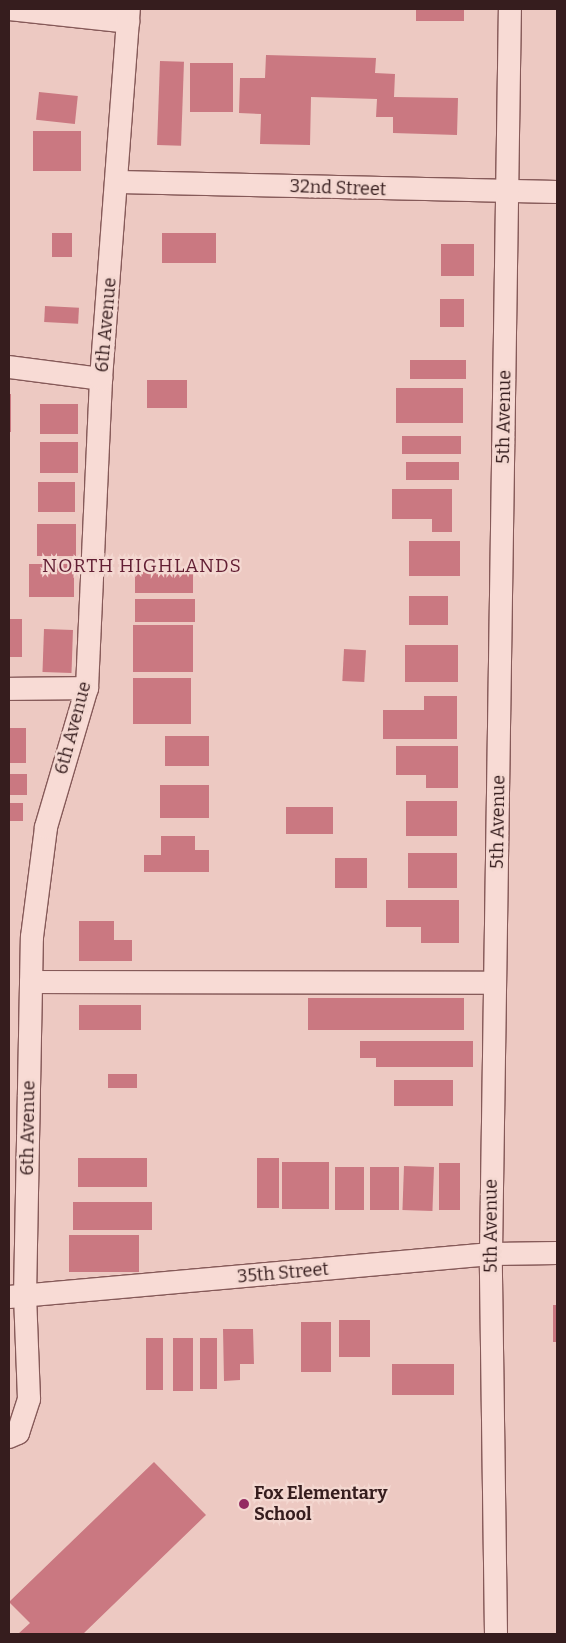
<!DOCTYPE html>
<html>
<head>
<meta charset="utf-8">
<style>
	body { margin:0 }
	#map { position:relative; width:566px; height:1643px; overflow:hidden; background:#edc9c2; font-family:Bitter,serif }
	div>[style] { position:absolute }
	.building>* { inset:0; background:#ca7881; transform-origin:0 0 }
	.roads { filter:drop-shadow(1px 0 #865a59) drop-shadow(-1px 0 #865a59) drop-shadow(0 1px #865a59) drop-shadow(0 -1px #865a59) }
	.minor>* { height:22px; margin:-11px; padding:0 11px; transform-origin:11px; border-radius:11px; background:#f8dbd5 }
	.dots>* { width:14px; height:14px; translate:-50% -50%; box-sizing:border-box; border:2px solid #f4d8d1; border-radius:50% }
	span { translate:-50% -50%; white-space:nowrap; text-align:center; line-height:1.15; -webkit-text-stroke:4.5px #f4d8d1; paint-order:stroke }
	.street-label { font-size:18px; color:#361d1e }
	.poi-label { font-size:18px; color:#361d1e; font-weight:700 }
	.left { translate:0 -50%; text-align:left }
	.neighbourhood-label { font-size:19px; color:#621e33; letter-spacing:1px }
	.frame { position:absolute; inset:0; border:10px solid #361d1e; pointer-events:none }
</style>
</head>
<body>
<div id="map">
	<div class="building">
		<i style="left:416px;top:9px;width:48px;height:12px"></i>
		<i style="clip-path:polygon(266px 55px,376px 58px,375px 73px,395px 74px,394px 97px,458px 98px,457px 135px,393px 133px,393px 117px,376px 117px,377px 99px,311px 97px,310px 145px,260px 144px,261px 114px,239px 113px,240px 78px,265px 78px)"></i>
		<i style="left:160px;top:61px;width:24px;height:84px;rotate:2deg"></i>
		<i style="left:190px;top:63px;width:43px;height:49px"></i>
		<i style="left:39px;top:92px;width:39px;height:28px;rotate:6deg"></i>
		<i style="left:33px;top:131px;width:48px;height:40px"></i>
		<i style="left:52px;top:233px;width:20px;height:24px"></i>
		<i style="left:162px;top:233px;width:54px;height:30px"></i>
		<i style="left:441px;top:244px;width:33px;height:32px"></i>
		<i style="left:440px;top:299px;width:24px;height:28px"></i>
		<i style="left:45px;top:306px;width:34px;height:16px;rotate:3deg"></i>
		<i style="left:410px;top:360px;width:56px;height:19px"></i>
		<i style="left:147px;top:380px;width:40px;height:28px"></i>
		<i style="left:396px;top:388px;width:67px;height:35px"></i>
		<i style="left:9px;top:394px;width:2px;height:38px"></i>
		<i style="left:40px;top:404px;width:38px;height:30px"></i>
		<i style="left:402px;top:436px;width:59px;height:18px"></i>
		<i style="left:40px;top:442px;width:38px;height:31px"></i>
		<i style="left:406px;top:462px;width:53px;height:18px"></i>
		<i style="left:38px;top:482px;width:37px;height:30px"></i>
		<i style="clip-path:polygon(392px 489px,452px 489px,452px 532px,432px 532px,432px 519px,392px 519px)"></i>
		<i style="left:37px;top:524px;width:39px;height:32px"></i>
		<i style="left:409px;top:541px;width:51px;height:35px"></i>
		<i style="left:29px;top:564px;width:45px;height:33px"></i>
		<i style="left:135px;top:572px;width:58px;height:21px"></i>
		<i style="left:409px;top:596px;width:39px;height:29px"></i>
		<i style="left:135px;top:599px;width:60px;height:23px"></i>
		<i style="left:9px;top:619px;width:13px;height:38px"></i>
		<i style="left:133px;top:625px;width:60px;height:47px"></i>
		<i style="left:44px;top:629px;width:29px;height:43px;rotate:2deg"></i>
		<i style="left:405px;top:645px;width:53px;height:37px"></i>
		<i style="left:344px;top:649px;width:22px;height:32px;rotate:3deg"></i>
		<i style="left:133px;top:678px;width:58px;height:46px"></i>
		<i style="clip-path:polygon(424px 696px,457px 696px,457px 739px,383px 739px,383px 710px,424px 710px)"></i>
		<i style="left:9px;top:728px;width:17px;height:35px"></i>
		<i style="left:165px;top:736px;width:44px;height:30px"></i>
		<i style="clip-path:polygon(396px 746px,458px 746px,458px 788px,426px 788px,426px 775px,396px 775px)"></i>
		<i style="left:9px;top:774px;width:18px;height:21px"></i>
		<i style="left:160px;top:785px;width:49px;height:33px"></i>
		<i style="left:406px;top:801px;width:51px;height:35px"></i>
		<i style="left:9px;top:803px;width:14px;height:18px"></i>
		<i style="left:286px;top:807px;width:47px;height:27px"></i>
		<i style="clip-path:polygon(161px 836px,195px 836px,195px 850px,209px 850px,209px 872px,144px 872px,144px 855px,161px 855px)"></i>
		<i style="left:408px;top:853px;width:49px;height:35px"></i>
		<i style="left:335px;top:858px;width:32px;height:30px"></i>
		<i style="clip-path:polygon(386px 900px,459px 900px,459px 943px,421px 943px,421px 927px,386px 927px)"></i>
		<i style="clip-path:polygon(79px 921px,114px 921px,114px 940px,132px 940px,132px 961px,79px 961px)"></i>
		<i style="left:308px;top:998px;width:156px;height:32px"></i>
		<i style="left:79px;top:1005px;width:62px;height:25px"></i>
		<i style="clip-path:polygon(360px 1041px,473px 1041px,473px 1067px,376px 1067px,376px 1058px,360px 1058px)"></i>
		<i style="left:108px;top:1074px;width:29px;height:14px"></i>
		<i style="left:394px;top:1080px;width:59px;height:26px"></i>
		<i style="left:78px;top:1158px;width:69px;height:29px"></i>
		<i style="left:257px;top:1158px;width:22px;height:50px"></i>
		<i style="left:282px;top:1162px;width:47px;height:47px"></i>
		<i style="left:439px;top:1163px;width:21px;height:47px"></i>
		<i style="left:404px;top:1166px;width:30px;height:44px;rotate:2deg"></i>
		<i style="left:335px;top:1167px;width:29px;height:43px"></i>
		<i style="left:370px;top:1167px;width:29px;height:43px"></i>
		<i style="left:73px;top:1202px;width:79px;height:28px"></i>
		<i style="left:69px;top:1235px;width:70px;height:37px"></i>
		<i style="left:553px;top:1305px;width:4px;height:37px"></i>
		<i style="left:339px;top:1320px;width:31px;height:37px"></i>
		<i style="left:301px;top:1322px;width:30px;height:50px"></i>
		<i style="clip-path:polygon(223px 1329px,253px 1329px,254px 1364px,240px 1364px,240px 1380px,224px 1381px)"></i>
		<i style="left:146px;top:1338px;width:17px;height:52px"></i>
		<i style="left:173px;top:1338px;width:20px;height:53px"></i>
		<i style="left:200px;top:1338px;width:17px;height:51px"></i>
		<i style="left:392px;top:1364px;width:62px;height:31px"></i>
		<i style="clip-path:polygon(154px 1462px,206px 1515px,83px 1634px,18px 1634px,30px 1623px,9px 1602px)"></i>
	</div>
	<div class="roads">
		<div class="minor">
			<i style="left:9px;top:9px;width:120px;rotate:6.2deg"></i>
			<i style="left:119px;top:182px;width:438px;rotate:1.3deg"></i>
			<i style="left:9px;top:367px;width:93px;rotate:7.4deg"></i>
			<i style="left:9px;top:689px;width:78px;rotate:-0.7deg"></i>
			<i style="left:31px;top:982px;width:464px;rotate:0.1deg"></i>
			<i style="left:9px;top:1297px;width:484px;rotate:-5.1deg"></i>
			<i style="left:491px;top:1254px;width:66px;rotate:-0.9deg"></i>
			<i style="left:9px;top:1437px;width:10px;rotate:-24deg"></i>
			<i style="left:18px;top:1433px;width:36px;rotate:-72deg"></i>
			<i style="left:29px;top:1399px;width:102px;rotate:-92.2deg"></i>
			<i style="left:25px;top:1297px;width:360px;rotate:-88.9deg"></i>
			<i style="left:32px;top:937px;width:111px;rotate:-82.7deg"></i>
			<i style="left:46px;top:827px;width:145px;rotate:-73.6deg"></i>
			<i style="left:87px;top:688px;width:309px;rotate:-87.4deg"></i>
			<i style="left:101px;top:379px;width:371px;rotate:-85.7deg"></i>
			<i style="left:496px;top:1634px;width:380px;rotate:-90.8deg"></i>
			<i style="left:491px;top:1254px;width:1245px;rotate:-89.13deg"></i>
		</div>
	</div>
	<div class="dots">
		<i style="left:244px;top:1504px;background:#942b62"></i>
	</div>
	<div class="street-label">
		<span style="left:338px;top:188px;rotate:2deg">32nd Street</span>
		<span style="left:106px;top:325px;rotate:-85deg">6th Avenue</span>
		<span style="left:504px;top:417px;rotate:-89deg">5th Avenue</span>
		<span style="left:73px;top:728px;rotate:-75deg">6th Avenue</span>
		<span style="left:498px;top:822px;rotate:-89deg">5th Avenue</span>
		<span style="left:28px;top:1128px;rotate:-89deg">6th Avenue</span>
		<span style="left:491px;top:1226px;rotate:-90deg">5th Avenue</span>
		<span style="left:283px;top:1273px;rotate:-5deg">35th Street</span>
	</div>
	<div class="poi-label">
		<span class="left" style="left:254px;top:1504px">Fox Elementary<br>School</span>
	</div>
	<div class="neighbourhood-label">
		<span style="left:142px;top:566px">NORTH HIGHLANDS</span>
	</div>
	<div class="frame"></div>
</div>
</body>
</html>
